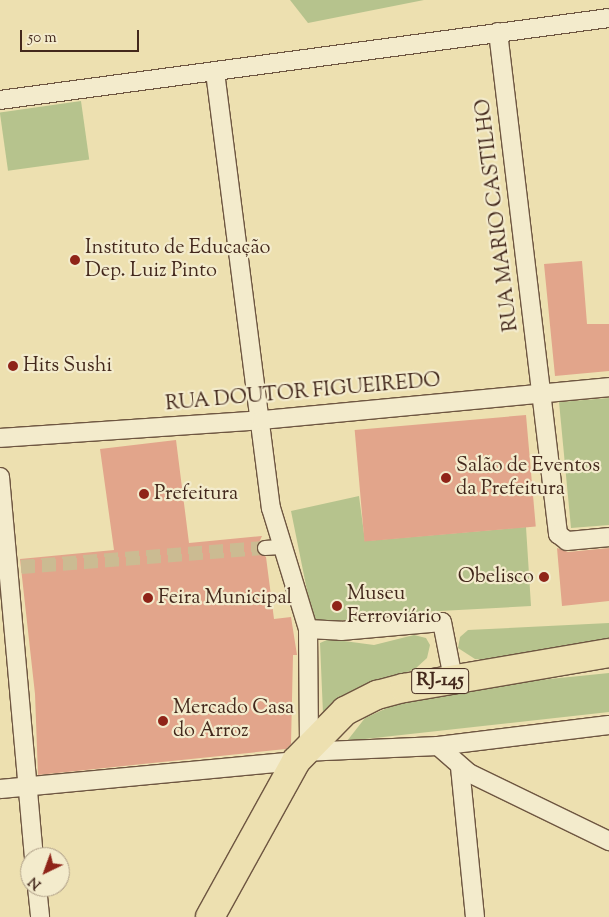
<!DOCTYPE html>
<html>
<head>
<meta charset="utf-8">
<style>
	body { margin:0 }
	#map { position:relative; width:609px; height:917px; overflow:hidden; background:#ede0b0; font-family:"Sorts Mill Goudy",serif }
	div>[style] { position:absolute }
	.green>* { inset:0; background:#b6c38d; transform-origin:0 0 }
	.building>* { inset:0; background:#e2a58b; transform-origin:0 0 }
	.pedestrian-tunnel>* { height:14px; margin-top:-7px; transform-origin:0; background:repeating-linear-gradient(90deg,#cbbb92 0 14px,transparent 0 21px) }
	.roads { filter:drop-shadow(1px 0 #6e5641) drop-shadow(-1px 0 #6e5641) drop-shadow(0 1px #6e5641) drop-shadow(0 -1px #6e5641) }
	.pedestrian>* { height:14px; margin:-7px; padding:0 7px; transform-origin:7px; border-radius:7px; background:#f3ebcc }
	.minor>* { height:18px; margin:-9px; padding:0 9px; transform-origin:9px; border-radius:9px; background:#f3ebcc }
	.primary>* { height:28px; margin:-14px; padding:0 14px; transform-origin:14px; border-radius:14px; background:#ede0b0 }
	.dots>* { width:14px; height:14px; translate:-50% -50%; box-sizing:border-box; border:2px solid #f3ebcc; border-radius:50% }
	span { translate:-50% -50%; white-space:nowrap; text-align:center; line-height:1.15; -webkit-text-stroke:4.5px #f3ebcc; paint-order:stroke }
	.shield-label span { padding:1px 4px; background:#f3ebcc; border:1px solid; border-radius:4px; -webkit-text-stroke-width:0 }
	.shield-label { font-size:19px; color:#43281c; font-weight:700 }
	.street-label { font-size:20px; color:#43281c }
	.poi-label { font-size:20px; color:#43281c }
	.left { translate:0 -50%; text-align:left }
	.right { translate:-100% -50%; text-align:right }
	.north { position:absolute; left:20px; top:847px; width:50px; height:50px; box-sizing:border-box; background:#f3ebcc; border:1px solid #ad9d86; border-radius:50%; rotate:222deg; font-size:14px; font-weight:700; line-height:20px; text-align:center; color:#43281c }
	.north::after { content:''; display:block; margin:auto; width:18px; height:22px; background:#8f2418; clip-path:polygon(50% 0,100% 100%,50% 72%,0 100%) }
	.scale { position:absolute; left:20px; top:30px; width:119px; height:22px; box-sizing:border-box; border:2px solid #43281c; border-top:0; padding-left:6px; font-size:15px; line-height:18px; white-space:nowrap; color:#43281c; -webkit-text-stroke:4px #f3ebcc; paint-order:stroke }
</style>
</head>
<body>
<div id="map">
	<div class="green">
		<i style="clip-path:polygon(290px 0,424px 0,308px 23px)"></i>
		<i style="left:81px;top:101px;width:59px;height:82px;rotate:82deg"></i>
		<i style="clip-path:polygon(609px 398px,609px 525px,571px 528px,559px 402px)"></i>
		<i style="clip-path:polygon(359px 496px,365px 541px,526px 527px,531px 606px,384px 614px,314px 625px,291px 511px)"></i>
		<i style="clip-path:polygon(609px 623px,609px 647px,489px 660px,475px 659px,458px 648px,460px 637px,468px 630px)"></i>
		<i style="clip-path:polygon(414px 635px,426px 638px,430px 645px,427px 658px,415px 669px,349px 695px,323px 714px,320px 643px,329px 639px,374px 645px)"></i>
		<i style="clip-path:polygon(609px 673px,609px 712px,347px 741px,365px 718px,409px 698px,452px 689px)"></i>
	</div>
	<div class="building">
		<i style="clip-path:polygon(582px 261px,587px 324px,609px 324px,609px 371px,555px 376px,544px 264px)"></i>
		<i style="left:526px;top:415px;width:112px;height:172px;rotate:85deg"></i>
		<i style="clip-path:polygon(176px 440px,189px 543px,262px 536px,256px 549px,266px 557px,274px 619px,291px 617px,297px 655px,293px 655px,291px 744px,286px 749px,38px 775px,35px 694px,20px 559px,114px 550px,100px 449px)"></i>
		<i style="clip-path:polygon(557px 548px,568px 552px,609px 548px,609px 601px,562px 606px)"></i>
	</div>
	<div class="pedestrian-tunnel">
		<i style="left:21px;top:567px;width:245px;rotate:-4.5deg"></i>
	</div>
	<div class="roads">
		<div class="pedestrian">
			<i style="left:265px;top:548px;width:15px;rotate:-4deg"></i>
		</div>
		<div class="minor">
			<i style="left:498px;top:32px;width:506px;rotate:83.18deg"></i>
			<i style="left:558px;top:534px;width:11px;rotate:38deg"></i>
			<i style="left:567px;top:541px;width:42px;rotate:-5.4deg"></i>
			<i style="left:215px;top:72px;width:440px;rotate:82.7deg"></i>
			<i style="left:271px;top:508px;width:127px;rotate:73deg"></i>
			<i style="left:308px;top:629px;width:116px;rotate:89.5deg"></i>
			<i style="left:0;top:100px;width:614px;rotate:-7.67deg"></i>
			<i style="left:0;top:438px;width:263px;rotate:-3.9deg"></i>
			<i style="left:262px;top:420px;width:349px;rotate:-5.4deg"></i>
			<i style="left:0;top:477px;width:382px;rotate:84.9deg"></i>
			<i style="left:308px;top:629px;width:33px;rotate:3deg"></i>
			<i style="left:341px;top:631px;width:101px;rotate:-5.1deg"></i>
			<i style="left:442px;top:622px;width:57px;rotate:78.9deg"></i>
			<i style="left:438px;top:746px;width:41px;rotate:41.1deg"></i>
			<i style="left:469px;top:773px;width:156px;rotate:25.9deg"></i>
			<i style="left:303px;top:752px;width:135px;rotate:-2.5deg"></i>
			<i style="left:438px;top:746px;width:172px;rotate:-7deg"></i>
			<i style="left:460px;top:767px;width:151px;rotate:84.3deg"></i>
			<i style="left:0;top:789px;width:297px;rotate:-5.4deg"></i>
			<i style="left:37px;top:887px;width:30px;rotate:84deg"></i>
		</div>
		<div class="primary">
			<i style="left:210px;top:917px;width:178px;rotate:-61.1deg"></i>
			<i style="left:296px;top:761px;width:70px;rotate:-45.6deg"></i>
			<i style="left:345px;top:711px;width:36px;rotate:-27deg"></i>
			<i style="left:377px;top:695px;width:28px;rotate:-15deg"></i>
			<i style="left:404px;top:688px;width:208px;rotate:-9.7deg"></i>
		</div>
	</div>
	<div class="dots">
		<i style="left:75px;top:260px;background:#8f2418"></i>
		<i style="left:13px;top:366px;background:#8f2418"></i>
		<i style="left:446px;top:478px;background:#8f2418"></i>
		<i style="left:144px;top:494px;background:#8f2418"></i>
		<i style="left:544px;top:577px;background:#8f2418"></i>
		<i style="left:148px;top:598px;background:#8f2418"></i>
		<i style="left:337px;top:606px;background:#8f2418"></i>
		<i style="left:163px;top:721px;background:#8f2418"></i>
	</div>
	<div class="shield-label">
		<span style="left:440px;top:681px">RJ-145</span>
	</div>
	<div class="street-label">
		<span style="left:498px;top:215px;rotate:-97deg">RUA MARIO CASTILHO</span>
		<span style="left:303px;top:393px;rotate:-5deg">RUA DOUTOR FIGUEIREDO</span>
	</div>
	<div class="poi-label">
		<span class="left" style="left:85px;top:260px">Instituto de Educação<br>Dep. Luiz Pinto</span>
		<span class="left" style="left:23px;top:366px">Hits Sushi</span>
		<span class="left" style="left:456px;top:478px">Salão de Eventos<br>da Prefeitura</span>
		<span class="left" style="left:154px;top:494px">Prefeitura</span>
		<span class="right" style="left:534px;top:577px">Obelisco</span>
		<span class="left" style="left:347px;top:606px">Museu<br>Ferroviário</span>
		<span class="left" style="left:158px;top:598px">Feira Municipal</span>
		<span class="left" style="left:173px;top:720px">Mercado Casa<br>do Arroz</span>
	</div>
	<div class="north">N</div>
	<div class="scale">50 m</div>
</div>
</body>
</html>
